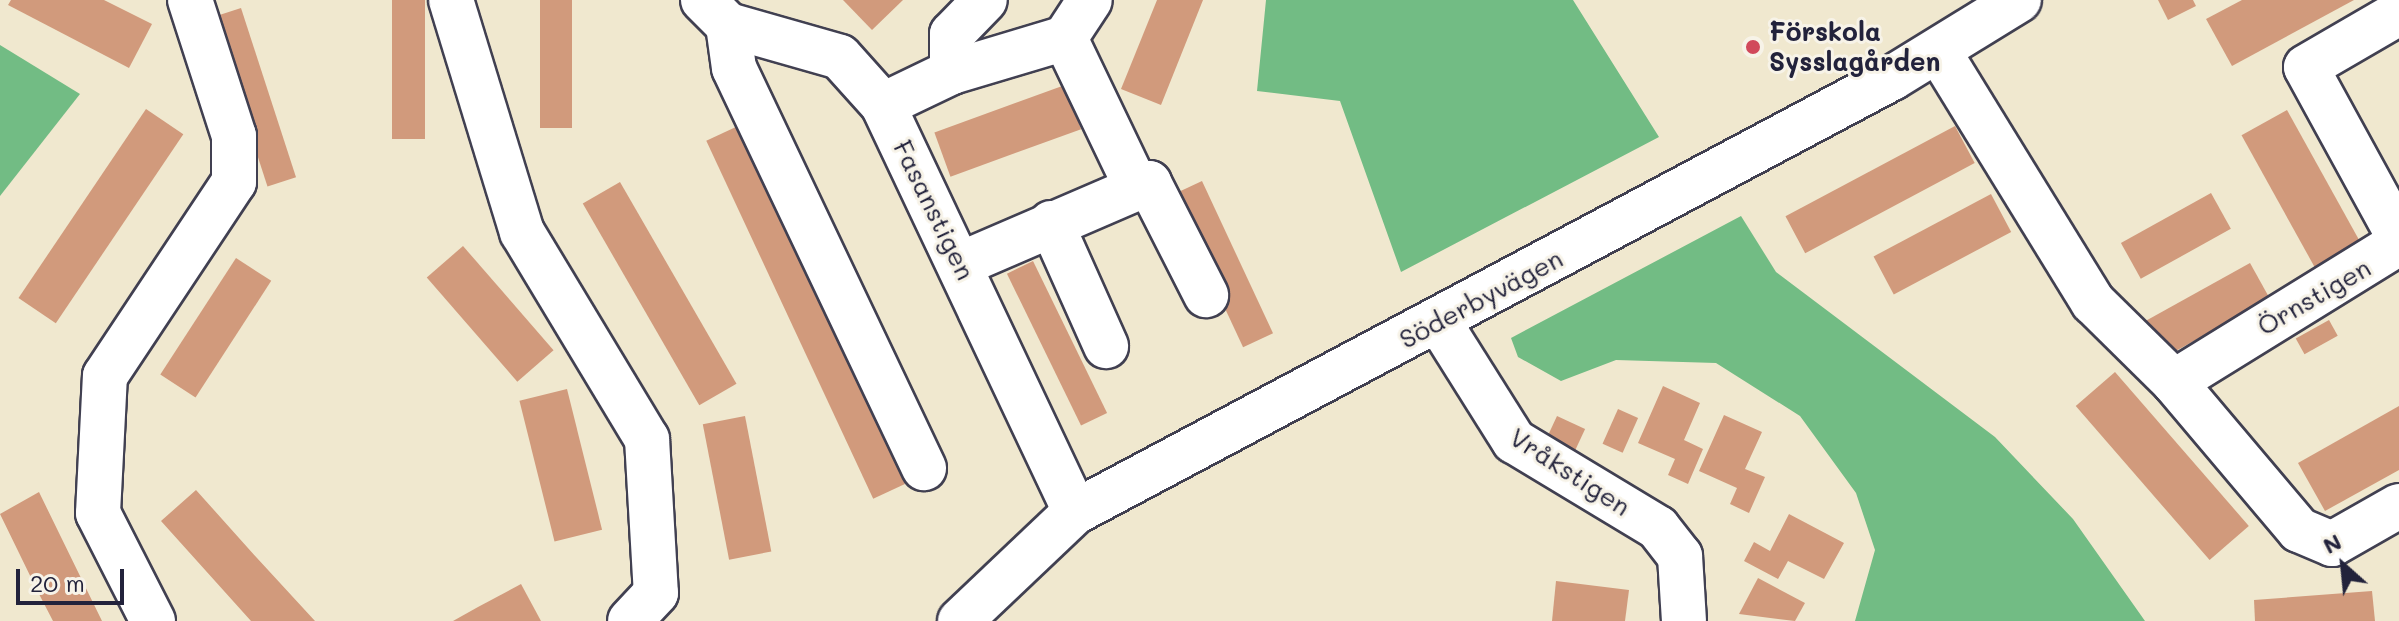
<!DOCTYPE html>
<html>
<head>
<meta charset="utf-8">
<style>
	body { margin:0 }
	#map { position:relative; width:2399px; height:621px; overflow:hidden; background:#f0e8cf; font-family:Mali,sans-serif }
	div>[style] { position:absolute }
	.forest>* { inset:0; background:#72bc84 }
	.building>* { inset:0; background:#d19a7c; transform-origin:0 0 }
	.roads { filter:drop-shadow(2px 0 #414051) drop-shadow(-2px 0 #414051) drop-shadow(0 2px #414051) drop-shadow(0 -2px #414051) }
	.minor>* { height:44px; margin:-22px; padding:0 22px; transform-origin:22px; border-radius:22px; background:#fff }
	.dots>* { width:22px; height:22px; translate:-50% -50%; box-sizing:border-box; border:4px solid #f7f3e8; border-radius:50% }
	span { translate:-50% -50%; white-space:nowrap; text-align:center; line-height:1.15; -webkit-text-stroke:6px #f7f3e8; paint-order:stroke }
	.poi-label { font-size:26px; color:#22223b; font-weight:700 }
	.left { translate:0 -50%; text-align:left }
	.street-label { font-size:26px; color:#22223b }
	.north { position:absolute; left:2303px; top:525px; width:80px; height:80px; -webkit-text-stroke:6px #f7f3e8; paint-order:stroke; rotate:333deg; font-size:22px; font-weight:700; line-height:32px; text-align:center; color:#22223b }
	.north::after { content:''; display:block; margin:auto; width:28px; height:36px; background:#22223b; clip-path:polygon(50% 0,100% 100%,50% 72%,0 100%) }
	.scale { position:absolute; left:16px; top:569px; width:108px; height:36px; box-sizing:border-box; border:4px solid #22223b; border-top:0; padding-left:10px; font-size:24px; line-height:28px; white-space:nowrap; color:#22223b; -webkit-text-stroke:6px #f7f3e8; paint-order:stroke }
</style>
</head>
<body>
<div id="map">
	<div class="forest">
		<i style="clip-path:polygon(1266px 0,1573px 0,1659px 137px,1401px 272px,1340px 101px,1257px 91px)"></i>
		<i style="clip-path:polygon(0 45px,80px 94px,0 196px)"></i>
		<i style="clip-path:polygon(1741px 216px,1776px 272px,1995px 437px,2073px 519px,2145px 621px,1855px 621px,1875px 550px,1856px 493px,1800px 416px,1716px 363px,1616px 360px,1561px 381px,1518px 357px,1511px 338px)"></i>
	</div>
	<div class="building">
		<i style="clip-path:polygon(11px 0,104px 0,152px 24px,129px 68px,8px 5px)"></i>
		<i style="left:392px;top:0;width:33px;height:139px"></i>
		<i style="left:540px;top:0;width:32px;height:128px"></i>
		<i style="clip-path:polygon(843px 0,903px 0,872px 30px)"></i>
		<i style="clip-path:polygon(1203px 0,1161px 105px,1121px 89px,1157px 0)"></i>
		<i style="clip-path:polygon(2158px 0,2193px 0,2196px 6px,2168px 20px)"></i>
		<i style="clip-path:polygon(2242px 0,2354px 0,2232px 66px,2206px 19px)"></i>
		<i style="left:241px;top:8px;width:178px;height:30px;rotate:72deg"></i>
		<i style="left:1065px;top:85px;width:47px;height:139px;rotate:70deg"></i>
		<i style="left:146px;top:109px;width:45px;height:228px;rotate:34deg"></i>
		<i style="left:2287px;top:110px;width:165px;height:52px;rotate:61deg"></i>
		<i style="left:738px;top:126px;width:395px;height:35px;rotate:65deg"></i>
		<i style="left:1955px;top:126px;width:42px;height:192px;rotate:62deg"></i>
		<i style="left:1202px;top:181px;width:168px;height:33px;rotate:65deg"></i>
		<i style="left:620px;top:182px;width:233px;height:43px;rotate:60deg"></i>
		<i style="left:2211px;top:193px;width:41px;height:103px;rotate:61deg"></i>
		<i style="left:1991px;top:194px;width:43px;height:133px;rotate:62deg"></i>
		<i style="left:463px;top:246px;width:138px;height:48px;rotate:49deg"></i>
		<i style="left:236px;top:258px;width:42px;height:139px;rotate:33deg"></i>
		<i style="left:1033px;top:261px;width:169px;height:29px;rotate:64deg"></i>
		<i style="left:2250px;top:263px;width:41px;height:119px;rotate:61deg"></i>
		<i style="left:2329px;top:320px;width:18px;height:38px;rotate:61deg"></i>
		<i style="left:2115px;top:372px;width:204px;height:52px;rotate:49deg"></i>
		<i style="clip-path:polygon(1663px 386px,1700px 403px,1684px 440px,1703px 449px,1688px 484px,1668px 475px,1675px 459px,1638px 443px)"></i>
		<i style="left:567px;top:389px;width:145px;height:49px;rotate:76deg"></i>
		<i style="clip-path:polygon(2399px 406px,2399px 470px,2325px 511px,2298px 463px)"></i>
		<i style="left:1618px;top:409px;width:22px;height:38px;rotate:24deg"></i>
		<i style="clip-path:polygon(1724px 415px,1762px 432px,1745px 469px,1765px 477px,1749px 513px,1730px 504px,1737px 488px,1699px 471px)"></i>
		<i style="left:745px;top:416px;width:138px;height:43px;rotate:79deg"></i>
		<i style="left:1557px;top:416px;width:31px;height:25px;rotate:25deg"></i>
		<i style="clip-path:polygon(196px 490px,257px 558px,315px 621px,251px 621px,161px 521px)"></i>
		<i style="clip-path:polygon(39px 492px,59px 533px,102px 621px,53px 621px,39px 594px,0 514px)"></i>
		<i style="clip-path:polygon(1789px 514px,1844px 543px,1824px 579px,1788px 561px,1778px 579px,1744px 561px,1754px 542px,1770px 551px)"></i>
		<i style="clip-path:polygon(1758px 578px,1805px 603px,1795px 621px,1739px 614px)"></i>
		<i style="clip-path:polygon(1556px 581px,1629px 590px,1625px 621px,1552px 621px)"></i>
		<i style="clip-path:polygon(521px 584px,541px 621px,453px 621px,478px 607px)"></i>
		<i style="clip-path:polygon(2372px 591px,2375px 621px,2255px 621px,2254px 600px)"></i>
	</div>
	<div class="roads">
		<div class="minor">
			<i style="left:451px;top:0;width:243px;rotate:73deg"></i>
			<i style="left:522px;top:232px;width:242px;rotate:58.9deg"></i>
			<i style="left:647px;top:439px;width:154px;rotate:86.7deg"></i>
			<i style="left:656px;top:593px;width:38px;rotate:133deg"></i>
			<i style="left:703px;top:0;width:35px;rotate:45deg"></i>
			<i style="left:728px;top:25px;width:116px;rotate:15.9deg"></i>
			<i style="left:840px;top:57px;width:64px;rotate:48.1deg"></i>
			<i style="left:883px;top:105px;width:450px;rotate:64.7deg"></i>
			<i style="left:728px;top:25px;width:43px;rotate:82.1deg"></i>
			<i style="left:734px;top:68px;width:443px;rotate:64.6deg"></i>
			<i style="left:1065px;top:38px;width:166px;rotate:64.4deg"></i>
			<i style="left:1939px;top:52px;width:294px;rotate:58.4deg"></i>
			<i style="left:2093px;top:302px;width:114px;rotate:44.6deg"></i>
			<i style="left:2174px;top:382px;width:194px;rotate:49.8deg"></i>
			<i style="left:2299px;top:530px;width:36px;rotate:23deg"></i>
			<i style="left:2332px;top:544px;width:77px;rotate:-29.6deg"></i>
			<i style="left:952px;top:72px;width:38px;rotate:-90deg"></i>
			<i style="left:952px;top:34px;width:47px;rotate:-45.9deg"></i>
			<i style="left:883px;top:105px;width:76px;rotate:-25.6deg"></i>
			<i style="left:952px;top:72px;width:118px;rotate:-16.7deg"></i>
			<i style="left:1065px;top:38px;width:45px;rotate:-56.7deg"></i>
			<i style="left:1051px;top:223px;width:135px;rotate:65.9deg"></i>
			<i style="left:961px;top:264px;width:205px;rotate:-23.3deg"></i>
			<i style="left:1149px;top:183px;width:126px;rotate:63deg"></i>
			<i style="left:1439px;top:322px;width:141px;rotate:57.8deg"></i>
			<i style="left:1514px;top:441px;width:168px;rotate:31.1deg"></i>
			<i style="left:1658px;top:528px;width:36px;rotate:52deg"></i>
			<i style="left:1680px;top:556px;width:65px;rotate:86.5deg"></i>
			<i style="left:2174px;top:382px;width:259px;rotate:-31.7deg"></i>
			<i style="left:2394px;top:246px;width:18px;rotate:-90deg"></i>
			<i style="left:2394px;top:228px;width:183px;rotate:-118.7deg"></i>
			<i style="left:2306px;top:67px;width:108px;rotate:-30.1deg"></i>
			<i style="left:153px;top:621px;width:121px;rotate:-117deg"></i>
			<i style="left:98px;top:513px;width:137px;rotate:-87.1deg"></i>
			<i style="left:105px;top:376px;width:233px;rotate:-56.4deg"></i>
			<i style="left:234px;top:182px;width:46px;rotate:-90deg"></i>
			<i style="left:234px;top:136px;width:143px;rotate:-107.9deg"></i>
			<i style="left:960px;top:621px;width:158px;rotate:-43.5deg"></i>
			<i style="left:1075px;top:512px;width:925px;rotate:-27.98deg"></i>
			<i style="left:1892px;top:78px;width:149px;rotate:-31.6deg"></i>
		</div>
	</div>
	<div class="dots">
		<i style="left:1753px;top:47px;background:#d1495b"></i>
	</div>
	<div class="poi-label">
		<span class="left" style="left:1769px;top:47px">Förskola<br>Sysslagården</span>
	</div>
	<div class="street-label">
		<span style="left:934px;top:210px;rotate:64deg">Fasanstigen</span>
		<span style="left:2314px;top:297px;rotate:-30deg">Örnstigen</span>
		<span style="left:1481px;top:299px;rotate:-28deg">Söderbyvägen</span>
		<span style="left:1570px;top:472px;rotate:33deg">Vråkstigen</span>
	</div>
	<div class="north">N</div>
	<div class="scale">20 m</div>
</div>
</body>
</html>
